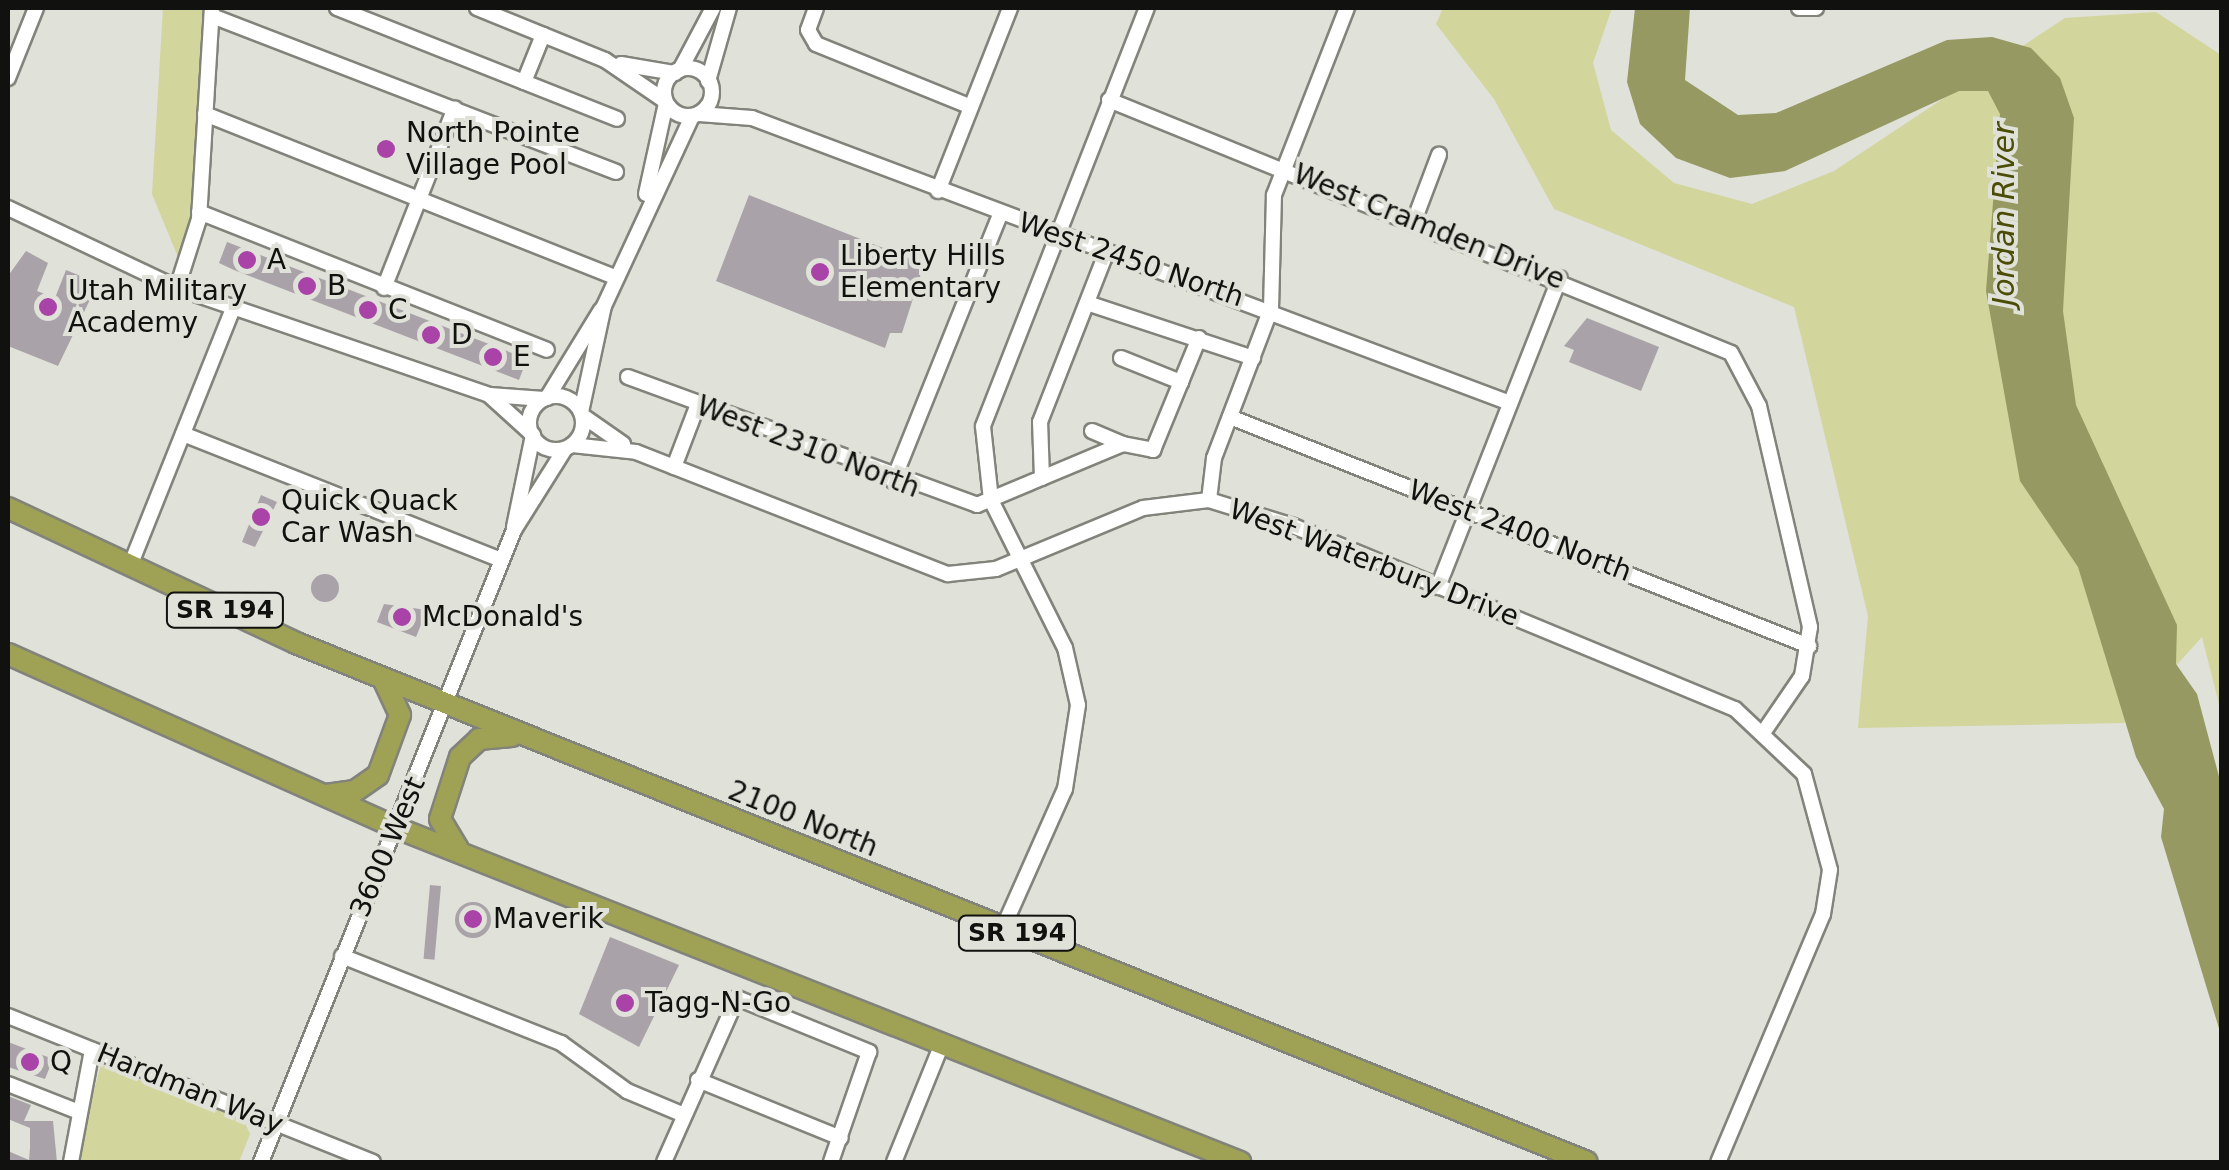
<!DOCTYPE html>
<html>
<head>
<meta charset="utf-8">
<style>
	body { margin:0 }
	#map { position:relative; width:2229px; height:1170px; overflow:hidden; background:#e0e1d8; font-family:"DejaVu Sans",sans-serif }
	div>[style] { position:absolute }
	.green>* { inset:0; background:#d2d59c }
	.water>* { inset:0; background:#969961 }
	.building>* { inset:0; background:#a9a2a8; transform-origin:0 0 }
	.round { border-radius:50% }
	.roads { filter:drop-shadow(2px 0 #82837b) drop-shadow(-2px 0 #82837b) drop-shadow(0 2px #82837b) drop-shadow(0 -2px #82837b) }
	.minor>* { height:14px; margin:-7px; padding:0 7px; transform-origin:7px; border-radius:7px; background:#fff }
	.minor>.ring { margin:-7px; padding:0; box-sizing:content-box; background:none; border:14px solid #fff; border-radius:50% }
	.highway>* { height:20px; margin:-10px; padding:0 10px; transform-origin:10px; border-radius:10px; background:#9fa255 }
	.dots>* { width:28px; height:28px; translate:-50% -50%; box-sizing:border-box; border:5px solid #e0e1d8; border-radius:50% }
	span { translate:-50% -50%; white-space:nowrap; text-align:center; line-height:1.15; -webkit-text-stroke:8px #e0e1d8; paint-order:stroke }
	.shield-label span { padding:2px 8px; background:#e0e1d8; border:2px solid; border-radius:8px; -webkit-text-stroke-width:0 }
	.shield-label { font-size:25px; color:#11110f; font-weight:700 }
	.poi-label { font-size:28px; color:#11110f }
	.left { translate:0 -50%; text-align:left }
	.street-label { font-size:28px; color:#11110f }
	.water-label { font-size:30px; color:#4b4c06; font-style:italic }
	.frame { position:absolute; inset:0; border:10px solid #11110f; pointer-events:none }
</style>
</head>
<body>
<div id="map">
	<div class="green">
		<i style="clip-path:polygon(163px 8px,205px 8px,191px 230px,180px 262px,152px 194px)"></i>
		<i style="clip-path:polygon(1443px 8px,1612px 8px,1593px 63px,1611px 130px,1674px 183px,1752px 204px,1834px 171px,2065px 18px,2156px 12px,2221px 55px,2221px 712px,2202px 637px,2124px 723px,1858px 728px,1868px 616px,1794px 307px,1554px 209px,1494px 99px,1436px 24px)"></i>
		<i style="clip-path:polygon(101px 1065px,244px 1121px,250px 1134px,239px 1162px,74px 1162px)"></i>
	</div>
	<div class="water">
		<i style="clip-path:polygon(1635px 8px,1690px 8px,1685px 80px,1738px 115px,1776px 113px,1947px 40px,1992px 37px,2031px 48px,2060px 78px,2074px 118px,2063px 311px,2076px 405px,2177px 625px,2176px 664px,2197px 694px,2221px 784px,2221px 1035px,2161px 837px,2164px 809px,2136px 757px,2078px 567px,2020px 481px,1986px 291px,2000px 114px,1988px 91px,1959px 91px,1785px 171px,1730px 178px,1676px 158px,1640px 124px,1627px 82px)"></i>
	</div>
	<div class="building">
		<i style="clip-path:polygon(749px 195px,924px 264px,902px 333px,890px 333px,885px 348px,716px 281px)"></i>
		<i style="clip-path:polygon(227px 242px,527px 359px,519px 380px,234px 270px,219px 263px)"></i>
		<i style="clip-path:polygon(26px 251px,48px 263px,37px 291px,55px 298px,66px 270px,98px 283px,58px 366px,8px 346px,8px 276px)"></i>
		<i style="clip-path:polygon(1587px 318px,1659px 347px,1641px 391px,1569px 362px,1574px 350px,1564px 346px)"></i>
		<i style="clip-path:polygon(261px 495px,277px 502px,255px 547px,242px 542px)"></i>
		<i class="round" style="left:311px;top:574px;width:28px;height:28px"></i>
		<i style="clip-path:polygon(384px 604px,427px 610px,416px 637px,377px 622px)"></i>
		<i style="left:430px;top:885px;width:11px;height:74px;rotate:5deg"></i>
		<i class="round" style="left:455px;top:902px;width:36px;height:36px"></i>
		<i style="clip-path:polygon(610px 937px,679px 965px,639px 1047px,579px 1014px)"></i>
		<i style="clip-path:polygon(8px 1042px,53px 1059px,45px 1079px,8px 1067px)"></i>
		<i style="clip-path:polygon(8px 1096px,31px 1105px,24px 1121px,53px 1121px,57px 1162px,8px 1162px,8px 1151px,29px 1160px,30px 1148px,30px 1128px,8px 1119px)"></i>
	</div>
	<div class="roads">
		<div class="minor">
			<i style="left:337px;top:8px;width:301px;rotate:21.6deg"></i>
			<i style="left:477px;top:8px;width:138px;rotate:22.1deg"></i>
			<i style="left:605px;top:60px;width:73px;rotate:34.3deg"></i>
			<i style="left:816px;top:8px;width:23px;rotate:110deg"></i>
			<i style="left:808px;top:30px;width:16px;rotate:60deg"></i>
			<i style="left:816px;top:44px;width:167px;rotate:22.1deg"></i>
			<i style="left:1799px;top:8px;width:17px"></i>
			<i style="left:212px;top:16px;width:433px;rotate:21.1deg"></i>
			<i style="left:621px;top:64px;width:55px;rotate:9.5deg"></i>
			<i class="ring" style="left:664px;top:68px;width:34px;height:34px"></i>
			<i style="left:680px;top:70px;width:70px;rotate:-62deg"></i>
			<i style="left:8px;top:78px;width:75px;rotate:-68.2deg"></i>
			<i style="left:708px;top:81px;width:76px;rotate:-74deg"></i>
			<i style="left:524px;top:82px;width:51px;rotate:-68deg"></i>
			<i style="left:1109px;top:100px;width:671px;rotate:22.13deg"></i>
			<i style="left:1731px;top:353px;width:60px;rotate:62.2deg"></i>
			<i style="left:1759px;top:406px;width:227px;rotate:77deg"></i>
			<i style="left:1810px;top:627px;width:50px;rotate:99.3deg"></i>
			<i style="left:1802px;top:676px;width:65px;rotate:124.4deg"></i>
			<i style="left:205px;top:114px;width:441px;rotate:21.7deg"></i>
			<i style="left:699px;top:114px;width:53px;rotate:4.3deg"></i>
			<i style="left:752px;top:118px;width:810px;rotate:20.61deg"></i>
			<i style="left:938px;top:191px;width:197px;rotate:-68.5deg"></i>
			<i style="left:646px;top:194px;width:93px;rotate:-77.6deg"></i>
			<i style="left:8px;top:208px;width:187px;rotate:25.3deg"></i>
			<i style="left:177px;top:288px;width:330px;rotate:18.9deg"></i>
			<i style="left:489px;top:395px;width:58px;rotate:42.2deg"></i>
			<i style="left:199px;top:212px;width:374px;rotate:21.6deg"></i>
			<i style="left:1414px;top:221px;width:71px;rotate:-69.3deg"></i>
			<i style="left:177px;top:288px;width:72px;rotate:-72.3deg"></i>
			<i style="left:199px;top:219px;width:211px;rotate:-86.5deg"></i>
			<i style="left:384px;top:288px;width:193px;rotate:-68.5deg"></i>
			<i style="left:1087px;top:303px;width:175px;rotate:18.3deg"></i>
			<i style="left:1121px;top:358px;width:65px;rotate:21.8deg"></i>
			<i style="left:628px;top:377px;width:372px;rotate:20.1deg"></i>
			<i style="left:977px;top:505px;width:158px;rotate:-22.7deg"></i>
			<i style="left:1123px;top:444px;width:31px;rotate:11deg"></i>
			<i style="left:1153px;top:450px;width:121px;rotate:-67.7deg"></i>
			<i style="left:490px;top:395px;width:54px;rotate:4.2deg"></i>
			<i class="ring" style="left:529px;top:396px;width:40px;height:40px"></i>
			<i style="left:547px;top:398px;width:103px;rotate:-58.5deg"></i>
			<i style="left:581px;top:412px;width:108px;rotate:-77.8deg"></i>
			<i style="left:604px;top:306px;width:209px;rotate:-65.1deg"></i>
			<i style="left:583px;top:416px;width:49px;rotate:35deg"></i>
			<i style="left:1230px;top:417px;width:623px;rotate:21.58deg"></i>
			<i style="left:1092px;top:431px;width:34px;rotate:23deg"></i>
			<i style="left:183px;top:434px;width:343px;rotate:21.6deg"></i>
			<i style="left:572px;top:445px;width:64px;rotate:6.2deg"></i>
			<i style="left:636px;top:452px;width:335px;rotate:21.4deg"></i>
			<i style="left:948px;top:574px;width:48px;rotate:-5.9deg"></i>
			<i style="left:996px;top:569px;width:159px;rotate:-22.5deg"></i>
			<i style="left:1143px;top:508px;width:66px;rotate:-6.9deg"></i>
			<i style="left:1209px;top:500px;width:88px;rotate:17.2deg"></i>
			<i style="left:1293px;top:526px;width:478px;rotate:22.5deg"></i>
			<i style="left:1735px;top:709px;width:95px;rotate:43.3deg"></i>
			<i style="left:1804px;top:774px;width:99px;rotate:74.8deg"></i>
			<i style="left:1830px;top:870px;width:45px;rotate:99deg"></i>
			<i style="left:1823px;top:914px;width:269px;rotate:112.9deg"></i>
			<i style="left:674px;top:467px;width:67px;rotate:-69.1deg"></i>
			<i style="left:1042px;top:478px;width:56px;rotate:-92deg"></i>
			<i style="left:1040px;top:422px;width:180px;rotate:-68.6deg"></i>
			<i style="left:893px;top:481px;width:287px;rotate:-68.1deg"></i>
			<i style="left:1209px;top:500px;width:42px;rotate:-83.2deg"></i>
			<i style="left:1214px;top:458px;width:160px;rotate:-69.1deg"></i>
			<i style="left:1271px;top:309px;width:114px;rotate:-88.5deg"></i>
			<i style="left:1274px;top:195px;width:201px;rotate:-68.7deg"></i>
			<i style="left:514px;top:527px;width:94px;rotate:-78.3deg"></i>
			<i style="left:130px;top:566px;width:280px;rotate:-68.2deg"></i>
			<i style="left:1438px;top:587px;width:332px;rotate:-68.5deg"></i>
			<i style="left:1003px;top:928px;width:152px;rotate:-66deg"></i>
			<i style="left:1065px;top:789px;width:85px;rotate:-81.2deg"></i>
			<i style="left:1078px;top:705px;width:58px;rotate:-102.8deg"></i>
			<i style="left:1065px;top:648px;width:165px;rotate:-116.6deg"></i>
			<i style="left:991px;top:500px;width:74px;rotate:-96.2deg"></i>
			<i style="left:983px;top:426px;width:449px;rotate:-68.6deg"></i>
			<i style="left:342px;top:956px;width:236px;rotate:21.7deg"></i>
			<i style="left:561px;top:1043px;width:82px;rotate:36deg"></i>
			<i style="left:627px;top:1091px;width:62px;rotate:22.8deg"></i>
			<i style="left:8px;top:1016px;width:393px;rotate:21.8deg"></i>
			<i style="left:698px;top:1080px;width:154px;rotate:22.1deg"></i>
			<i style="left:8px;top:1084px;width:71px;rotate:21.5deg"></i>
			<i style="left:71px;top:1162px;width:114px;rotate:-79.4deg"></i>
			<i style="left:261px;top:1162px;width:681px;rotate:-68.18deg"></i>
			<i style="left:514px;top:530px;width:96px;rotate:-57.8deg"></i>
			<i style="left:664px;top:1162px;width:180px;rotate:-66deg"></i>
			<i style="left:737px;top:998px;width:143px;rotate:22.2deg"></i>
			<i style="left:869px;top:1052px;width:116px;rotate:109.1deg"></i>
			<i style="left:894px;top:1162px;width:127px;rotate:-67.9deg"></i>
		</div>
		<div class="highway">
			<i style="left:8px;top:508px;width:318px;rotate:25.1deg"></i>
			<i style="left:296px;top:643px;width:1391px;rotate:21.9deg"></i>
			<i style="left:8px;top:654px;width:426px;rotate:24.1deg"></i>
			<i style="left:397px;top:828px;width:907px;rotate:21.61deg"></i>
			<i style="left:326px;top:795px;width:29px;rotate:-8deg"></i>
			<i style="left:355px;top:791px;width:28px;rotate:-35deg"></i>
			<i style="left:378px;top:775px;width:64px;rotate:-69.9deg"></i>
			<i style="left:400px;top:715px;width:38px;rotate:-115deg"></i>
			<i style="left:458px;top:849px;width:35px;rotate:-121deg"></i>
			<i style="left:440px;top:819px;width:65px;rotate:-72.1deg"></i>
			<i style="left:460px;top:757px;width:26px;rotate:-43deg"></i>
			<i style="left:479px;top:739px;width:33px;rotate:-5deg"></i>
		</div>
	</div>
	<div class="dots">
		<i style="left:386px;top:149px;background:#a943a8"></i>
		<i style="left:247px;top:260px;background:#a943a8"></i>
		<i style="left:820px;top:272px;background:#a943a8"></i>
		<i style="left:307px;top:286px;background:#a943a8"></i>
		<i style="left:48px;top:307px;background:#a943a8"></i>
		<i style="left:368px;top:310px;background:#a943a8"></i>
		<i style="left:431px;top:335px;background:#a943a8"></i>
		<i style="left:493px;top:357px;background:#a943a8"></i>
		<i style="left:261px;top:517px;background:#a943a8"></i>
		<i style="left:402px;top:617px;background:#a943a8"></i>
		<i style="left:473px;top:919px;background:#a943a8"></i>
		<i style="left:625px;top:1003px;background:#a943a8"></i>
		<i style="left:30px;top:1062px;background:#a943a8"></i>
	</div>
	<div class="shield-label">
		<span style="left:225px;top:610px">SR 194</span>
		<span style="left:1017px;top:933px">SR 194</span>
	</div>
	<div class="poi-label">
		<span class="left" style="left:406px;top:149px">North Pointe<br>Village Pool</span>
		<span class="left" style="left:840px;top:272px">Liberty Hills<br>Elementary</span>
		<span class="left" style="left:267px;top:260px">A</span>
		<span class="left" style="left:327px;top:286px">B</span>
		<span class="left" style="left:68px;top:307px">Utah Military<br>Academy</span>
		<span class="left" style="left:388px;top:310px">C</span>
		<span class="left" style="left:451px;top:335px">D</span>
		<span class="left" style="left:513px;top:357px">E</span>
		<span class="left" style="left:281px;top:517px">Quick Quack<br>Car Wash</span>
		<span class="left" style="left:422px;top:617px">McDonald's</span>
		<span class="left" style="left:493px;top:919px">Maverik</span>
		<span class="left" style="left:645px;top:1003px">Tagg-N-Go</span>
		<span class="left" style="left:50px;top:1062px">Q</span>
	</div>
	<div class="street-label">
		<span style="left:1429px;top:227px;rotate:22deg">West Cramden Drive</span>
		<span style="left:1131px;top:260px;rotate:19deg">West 2450 North</span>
		<span style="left:808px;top:447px;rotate:21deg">West 2310 North</span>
		<span style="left:1520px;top:531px;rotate:21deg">West 2400 North</span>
		<span style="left:1374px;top:563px;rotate:21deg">West Waterbury Drive</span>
		<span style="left:803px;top:819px;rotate:22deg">2100 North</span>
		<span style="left:388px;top:847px;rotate:-67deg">3600 West</span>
		<span style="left:190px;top:1089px;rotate:22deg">Hardman Way</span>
	</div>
	<div class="water-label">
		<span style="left:2004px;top:214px;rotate:-90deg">Jordan River</span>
	</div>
	<div class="frame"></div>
</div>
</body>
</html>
